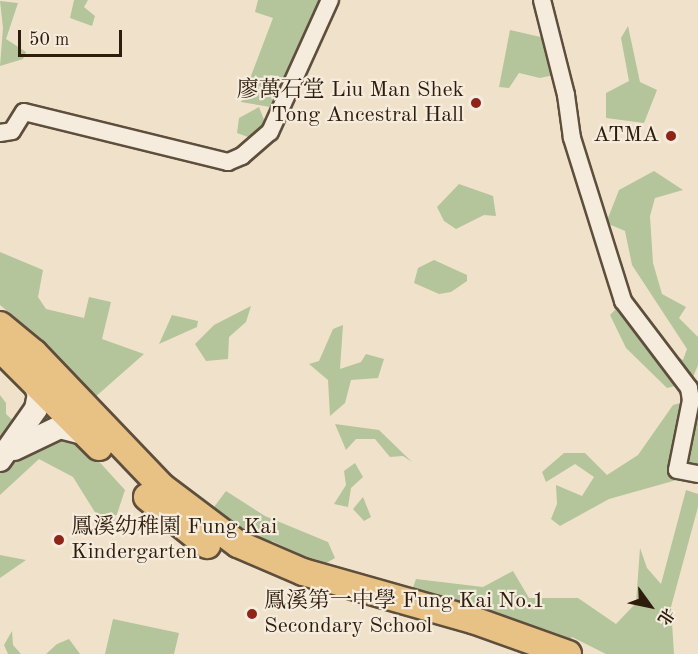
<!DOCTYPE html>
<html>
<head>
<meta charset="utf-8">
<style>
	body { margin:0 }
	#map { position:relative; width:698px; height:654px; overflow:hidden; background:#f0e2ca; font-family:"Old Standard TT","Noto Serif SC",serif }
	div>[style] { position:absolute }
	.green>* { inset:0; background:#b4c49b }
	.roads { filter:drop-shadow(2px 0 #5e4e3c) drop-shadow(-2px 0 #5e4e3c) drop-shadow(0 2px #5e4e3c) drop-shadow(0 -2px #5e4e3c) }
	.street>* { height:16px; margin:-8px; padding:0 8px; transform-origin:8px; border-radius:8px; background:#f5ecdd }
	.secondary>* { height:22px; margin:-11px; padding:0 11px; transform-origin:11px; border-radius:11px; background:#f5ecdd }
	.primary>* { height:26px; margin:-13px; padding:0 13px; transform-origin:13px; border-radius:13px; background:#e8c185 }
	.dots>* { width:16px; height:16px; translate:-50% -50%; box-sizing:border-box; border:3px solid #f5ecdd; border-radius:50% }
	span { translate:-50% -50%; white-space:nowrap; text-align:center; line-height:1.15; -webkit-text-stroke:4.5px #f5ecdd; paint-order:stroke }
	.poi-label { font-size:22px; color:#2e1d0c }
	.right { translate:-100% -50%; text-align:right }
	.left { translate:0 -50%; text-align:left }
	.north { position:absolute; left:620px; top:576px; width:60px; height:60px; -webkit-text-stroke:4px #f5ecdd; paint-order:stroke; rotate:123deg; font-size:16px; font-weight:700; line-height:24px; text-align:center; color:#2e1d0c }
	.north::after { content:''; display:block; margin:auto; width:21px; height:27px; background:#2e1d0c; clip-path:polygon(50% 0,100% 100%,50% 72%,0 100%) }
	.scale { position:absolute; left:18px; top:30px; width:104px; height:27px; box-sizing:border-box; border:3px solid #2e1d0c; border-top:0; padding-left:8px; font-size:18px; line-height:21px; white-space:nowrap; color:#2e1d0c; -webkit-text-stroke:4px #f5ecdd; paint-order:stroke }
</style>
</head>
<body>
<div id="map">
	<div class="green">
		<i style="clip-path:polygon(74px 0,88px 0,84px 7px,95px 16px,92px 26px,70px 18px)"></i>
		<i style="clip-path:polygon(258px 0,340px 0,276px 108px,241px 102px,273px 18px,255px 12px)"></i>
		<i style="clip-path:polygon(0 1px,18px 3px,6px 39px,26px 52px,23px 59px,0 66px,3px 28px)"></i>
		<i style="clip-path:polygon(628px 26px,640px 82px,657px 90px,644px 123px,606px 118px,606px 93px,629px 81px,621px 38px)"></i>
		<i style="clip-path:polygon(510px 30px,545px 38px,554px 75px,540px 78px,519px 73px,509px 88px,499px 87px)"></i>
		<i style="clip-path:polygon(259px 107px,266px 125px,251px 138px,237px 133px,239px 118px)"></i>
		<i style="clip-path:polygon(654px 171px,683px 190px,655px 198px,650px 216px,653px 263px,662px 294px,686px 307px,679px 318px,698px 337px,698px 365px,691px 382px,667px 388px,626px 348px,610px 315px,627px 298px,663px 347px,683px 360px,687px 349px,632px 265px,625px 231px,606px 223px,619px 190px)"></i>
		<i style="clip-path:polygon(459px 184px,493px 196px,496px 216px,484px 215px,456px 229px,444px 221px,437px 207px)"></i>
		<i style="clip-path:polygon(0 252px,43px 270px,38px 297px,46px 309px,84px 318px,89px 297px,111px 302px,102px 339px,144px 354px,94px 398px,43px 340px,0 305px)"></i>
		<i style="clip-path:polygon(434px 260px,467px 275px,467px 281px,451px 292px,439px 294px,414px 283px,418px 268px)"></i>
		<i style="clip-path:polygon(251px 306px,246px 322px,229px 337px,228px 359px,206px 361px,195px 344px,214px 325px)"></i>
		<i style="clip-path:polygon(172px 315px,198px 321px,197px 327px,159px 344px)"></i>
		<i style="clip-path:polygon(343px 325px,340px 369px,361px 362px,366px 354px,384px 359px,378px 378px,351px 380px,345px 403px,330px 416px,328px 380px,309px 364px,319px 361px,333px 329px)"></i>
		<i style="clip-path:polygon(0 395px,6px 403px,6px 414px,37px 443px,73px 433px,125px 490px,115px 520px,106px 530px,73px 477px,39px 459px,0 495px)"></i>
		<i style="clip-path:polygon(698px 398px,698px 474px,609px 499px,560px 526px,551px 519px,557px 504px,556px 485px,582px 496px,594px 477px,575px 464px,546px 482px,542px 472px,564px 453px,585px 453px,607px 475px,638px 455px,673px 405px)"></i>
		<i style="clip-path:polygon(335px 424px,379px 430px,412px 462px,403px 456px,390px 457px,375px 439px,356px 439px,346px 450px)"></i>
		<i style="clip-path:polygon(355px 463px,363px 477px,351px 488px,348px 507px,334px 504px,346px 485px,344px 471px)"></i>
		<i style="clip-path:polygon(686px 490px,698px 494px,698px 507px,671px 607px,674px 654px,606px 654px,572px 637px,567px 645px,410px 596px,416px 579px,483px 587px,513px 571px,529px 598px,578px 598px,616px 624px,636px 603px,640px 548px,647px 568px,661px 584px)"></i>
		<i style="clip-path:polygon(226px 491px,265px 516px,328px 542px,335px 558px,323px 565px,272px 541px,256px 548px,221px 531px,214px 507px)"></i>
		<i style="clip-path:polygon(363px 497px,371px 517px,364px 521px,353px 509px)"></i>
		<i style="clip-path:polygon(0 555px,26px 560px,0 578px)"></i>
		<i style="clip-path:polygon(113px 619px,179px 633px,174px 654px,105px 654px)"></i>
		<i style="clip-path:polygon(12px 631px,13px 645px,21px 654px,8px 654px,4px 645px)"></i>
		<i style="clip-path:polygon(69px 639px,80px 654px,46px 654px,57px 644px)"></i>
	</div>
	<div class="roads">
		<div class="street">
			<i style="left:542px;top:0;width:98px;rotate:75.8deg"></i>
			<i style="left:566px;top:95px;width:43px;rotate:82.1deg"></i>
			<i style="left:572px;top:138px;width:171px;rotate:72.6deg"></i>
			<i style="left:623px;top:301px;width:109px;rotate:52.8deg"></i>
			<i style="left:689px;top:388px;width:12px;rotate:81deg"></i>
			<i style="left:691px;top:400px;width:71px;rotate:101.3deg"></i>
			<i style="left:677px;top:470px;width:21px;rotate:11deg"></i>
			<i style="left:0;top:133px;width:12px;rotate:-9deg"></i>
			<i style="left:12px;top:131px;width:22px;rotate:-58deg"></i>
			<i style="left:24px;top:112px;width:210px;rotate:13.8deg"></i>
			<i style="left:228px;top:162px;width:15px;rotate:-23deg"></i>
			<i style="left:242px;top:156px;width:37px;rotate:-41deg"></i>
			<i style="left:270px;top:132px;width:145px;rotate:-65.6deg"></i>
		</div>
		<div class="secondary">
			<i style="left:14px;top:449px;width:51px;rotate:-25.6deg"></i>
			<i style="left:60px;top:427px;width:27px;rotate:15deg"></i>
			<i style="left:0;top:460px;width:62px;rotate:-54.8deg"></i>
			<i style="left:36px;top:409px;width:15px;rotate:-79deg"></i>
			<i style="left:39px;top:394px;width:19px;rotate:-115deg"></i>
		</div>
		<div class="primary">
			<i style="left:0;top:325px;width:44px;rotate:39.5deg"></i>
			<i style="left:34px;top:353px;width:185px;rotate:46.3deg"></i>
			<i style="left:162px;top:487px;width:95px;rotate:36.9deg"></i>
			<i style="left:238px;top:544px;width:71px;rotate:23.3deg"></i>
			<i style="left:303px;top:572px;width:177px;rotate:15.8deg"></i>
			<i style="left:473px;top:620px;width:101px;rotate:19.7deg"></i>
			<i style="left:0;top:348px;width:140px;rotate:45deg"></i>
			<i style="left:147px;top:497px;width:77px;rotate:38.7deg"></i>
		</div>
	</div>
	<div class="dots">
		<i style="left:476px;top:103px;background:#8f2418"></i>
		<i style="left:671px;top:136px;background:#8f2418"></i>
		<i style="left:59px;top:540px;background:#8f2418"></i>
		<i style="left:252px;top:614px;background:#8f2418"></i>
	</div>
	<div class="poi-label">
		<span class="right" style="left:464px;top:103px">廖萬石堂 Liu Man Shek<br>Tong Ancestral Hall</span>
		<span class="right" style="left:659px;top:136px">ATMA</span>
		<span class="left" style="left:71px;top:540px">鳳溪幼稚園 Fung Kai<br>Kindergarten</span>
		<span class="left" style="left:264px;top:614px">鳳溪第一中學 Fung Kai No.1<br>Secondary School</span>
	</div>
	<div class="north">北</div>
	<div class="scale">50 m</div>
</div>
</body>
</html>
